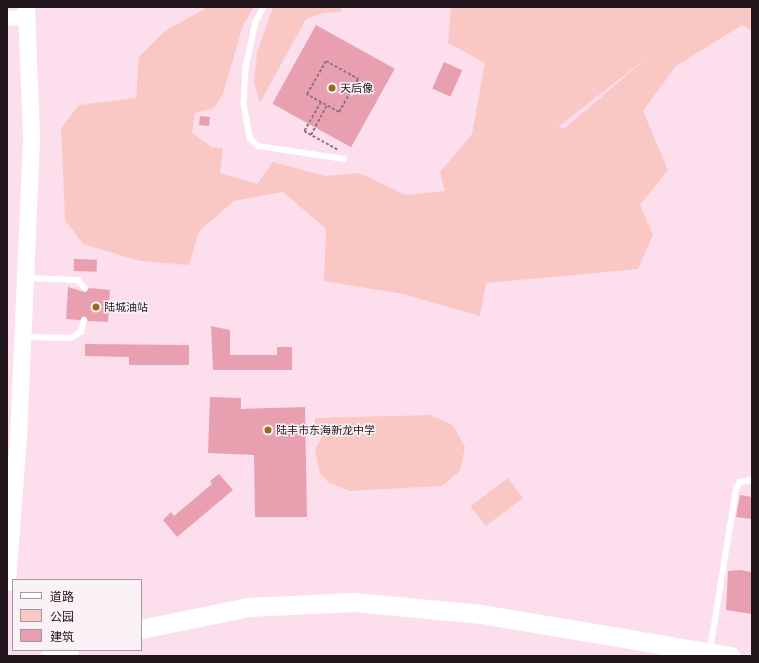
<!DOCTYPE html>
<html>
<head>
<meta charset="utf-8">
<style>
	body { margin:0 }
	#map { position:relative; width:759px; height:663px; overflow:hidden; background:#fddeed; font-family:Cabin,"Noto Sans SC",sans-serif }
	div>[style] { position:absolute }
	.green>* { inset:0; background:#fac8c4; transform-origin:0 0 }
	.building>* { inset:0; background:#e8a0b0; transform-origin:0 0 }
	.path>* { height:2px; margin-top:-1px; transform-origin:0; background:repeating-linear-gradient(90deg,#8b7580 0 3px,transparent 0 5px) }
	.lane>* { height:5.5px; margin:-2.75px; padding:0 2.75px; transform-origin:2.75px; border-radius:2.75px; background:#fff }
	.secondary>* { height:15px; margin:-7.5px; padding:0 7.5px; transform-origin:7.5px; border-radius:7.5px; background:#fff }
	.primary>* { height:17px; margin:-8.5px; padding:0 8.5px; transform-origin:8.5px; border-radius:8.5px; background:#fff }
	.highway>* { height:19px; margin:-9.5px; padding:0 9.5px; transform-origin:9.5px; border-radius:9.5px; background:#fff }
	.dots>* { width:11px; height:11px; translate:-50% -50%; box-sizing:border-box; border:2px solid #faf2f6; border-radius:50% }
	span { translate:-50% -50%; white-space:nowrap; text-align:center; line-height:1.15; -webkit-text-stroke:3px #faf2f6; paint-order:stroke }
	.poi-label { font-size:11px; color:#21141b }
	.left { translate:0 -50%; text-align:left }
	.frame { position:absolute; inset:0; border:8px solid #21141b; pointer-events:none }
	.legend { position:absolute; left:12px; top:579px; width:130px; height:72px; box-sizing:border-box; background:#faf2f6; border:1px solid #a3999e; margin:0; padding:5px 7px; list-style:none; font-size:12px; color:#21141b }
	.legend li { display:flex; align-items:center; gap:8px; height:20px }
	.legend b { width:20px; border:1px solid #a3999e }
</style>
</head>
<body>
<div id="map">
	<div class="green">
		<i style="clip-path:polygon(evenodd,208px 7px,254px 7px,243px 25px,223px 94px,214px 108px,195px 113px,192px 133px,212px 147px,223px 148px,220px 173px,257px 184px,273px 162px,325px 176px,359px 173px,406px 195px,445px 191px,440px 172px,472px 134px,485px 63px,448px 43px,451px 7px,752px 7px,752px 31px,742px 25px,676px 66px,643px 111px,668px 170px,640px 205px,653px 235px,638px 269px,486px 283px,480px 316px,403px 294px,324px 281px,326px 229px,283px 192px,234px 201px,199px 231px,189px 265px,140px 261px,83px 244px,65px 220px,61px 128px,79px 105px,136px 98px,139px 57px,165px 31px,208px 7px,649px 56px,565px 128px,558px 127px,649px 56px)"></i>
		<i style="clip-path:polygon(273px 7px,342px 7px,341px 12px,323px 13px,306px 19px,260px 103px,254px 83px,257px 52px)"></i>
		<i style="clip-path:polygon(430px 415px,453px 425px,465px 447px,460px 471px,442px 486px,350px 491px,328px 482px,320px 473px,315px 450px,327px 427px,315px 427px,315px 418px)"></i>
		<i style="left:508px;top:478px;width:25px;height:47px;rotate:53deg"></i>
	</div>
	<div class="building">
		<i style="left:316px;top:25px;width:90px;height:90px;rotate:29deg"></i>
		<i style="left:444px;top:62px;width:20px;height:29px;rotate:24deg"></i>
		<i style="left:200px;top:116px;width:10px;height:9px;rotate:6deg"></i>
		<i style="left:74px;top:259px;width:23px;height:12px;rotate:2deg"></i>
		<i style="clip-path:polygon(68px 287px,85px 292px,89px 288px,110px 290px,108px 322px,88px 321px,85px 316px,80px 320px,66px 319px)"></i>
		<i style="clip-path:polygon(211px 326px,230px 330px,230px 355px,277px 355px,277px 347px,292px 347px,292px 370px,213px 370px)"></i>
		<i style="clip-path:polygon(85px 344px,189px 345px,189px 365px,129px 365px,129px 357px,85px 356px)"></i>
		<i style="clip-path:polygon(210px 397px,241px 398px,241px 409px,305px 407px,307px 517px,255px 517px,254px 455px,208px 453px)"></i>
		<i style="clip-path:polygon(219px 474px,233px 490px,177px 537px,163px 520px,171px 512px,174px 516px,212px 484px,210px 481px)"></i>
		<i style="clip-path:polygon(740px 495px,752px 497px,752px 519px,736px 517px)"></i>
		<i style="clip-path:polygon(740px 570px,752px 572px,752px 614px,726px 610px,728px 571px)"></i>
	</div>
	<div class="path">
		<i style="left:326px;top:61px;width:37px;rotate:29deg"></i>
		<i style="left:358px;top:79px;width:38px;rotate:120deg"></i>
		<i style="left:339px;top:112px;width:37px;rotate:-151deg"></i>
		<i style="left:307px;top:94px;width:38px;rotate:-60deg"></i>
		<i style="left:321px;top:102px;width:34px;rotate:120deg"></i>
		<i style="left:304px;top:131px;width:39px;rotate:29deg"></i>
		<i style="left:311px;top:135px;width:34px;rotate:-62deg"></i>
	</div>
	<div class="lane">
		<i style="left:264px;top:7px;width:17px;rotate:118deg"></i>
		<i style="left:256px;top:22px;width:47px;rotate:102.3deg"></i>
		<i style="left:246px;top:68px;width:35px;rotate:93deg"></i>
		<i style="left:244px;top:103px;width:36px;rotate:80deg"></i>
		<i style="left:250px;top:138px;width:11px;rotate:45deg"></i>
		<i style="left:258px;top:146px;width:87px;rotate:8.6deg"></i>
		<i style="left:26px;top:278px;width:52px;rotate:2.2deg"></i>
		<i style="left:78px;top:280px;width:11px;rotate:49deg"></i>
		<i style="left:23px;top:337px;width:48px;rotate:1.2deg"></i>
		<i style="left:71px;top:338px;width:12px;rotate:-31deg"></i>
		<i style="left:81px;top:332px;width:12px;rotate:-76deg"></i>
		<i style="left:710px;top:650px;width:163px;rotate:-80.8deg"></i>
		<i style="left:736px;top:489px;width:8px;rotate:-60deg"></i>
		<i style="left:740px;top:482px;width:12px;rotate:-9deg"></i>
	</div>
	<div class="secondary">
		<i style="left:7px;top:18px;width:21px;rotate:-5deg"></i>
	</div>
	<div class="primary">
		<i style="left:7px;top:582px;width:145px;rotate:-85.7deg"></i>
		<i style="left:18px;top:437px;width:303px;rotate:-87.5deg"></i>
		<i style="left:31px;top:134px;width:127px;rotate:-92.3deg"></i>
	</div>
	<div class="highway">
		<i style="left:141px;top:629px;width:109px;rotate:-11.6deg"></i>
		<i style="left:248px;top:607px;width:106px;rotate:-2.7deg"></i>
		<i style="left:354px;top:602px;width:128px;rotate:5.4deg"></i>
		<i style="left:481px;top:614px;width:253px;rotate:9.6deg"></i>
		<i style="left:50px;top:656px;width:20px;rotate:-18deg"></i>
	</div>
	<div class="dots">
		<i style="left:332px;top:88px;background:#976b19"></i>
		<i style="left:96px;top:307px;background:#976b19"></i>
		<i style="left:268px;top:430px;background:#976b19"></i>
	</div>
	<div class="poi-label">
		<span class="left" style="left:340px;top:88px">天后像</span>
		<span class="left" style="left:104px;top:307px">陆城油站</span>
		<span class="left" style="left:276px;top:430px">陆丰市东海新龙中学</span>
	</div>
	<div class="frame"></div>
	<ul class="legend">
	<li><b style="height:5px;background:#fff"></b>道路</li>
	<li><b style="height:11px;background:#fac8c4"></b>公园</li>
	<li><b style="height:11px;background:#e8a0b0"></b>建筑</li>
	</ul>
</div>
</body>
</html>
